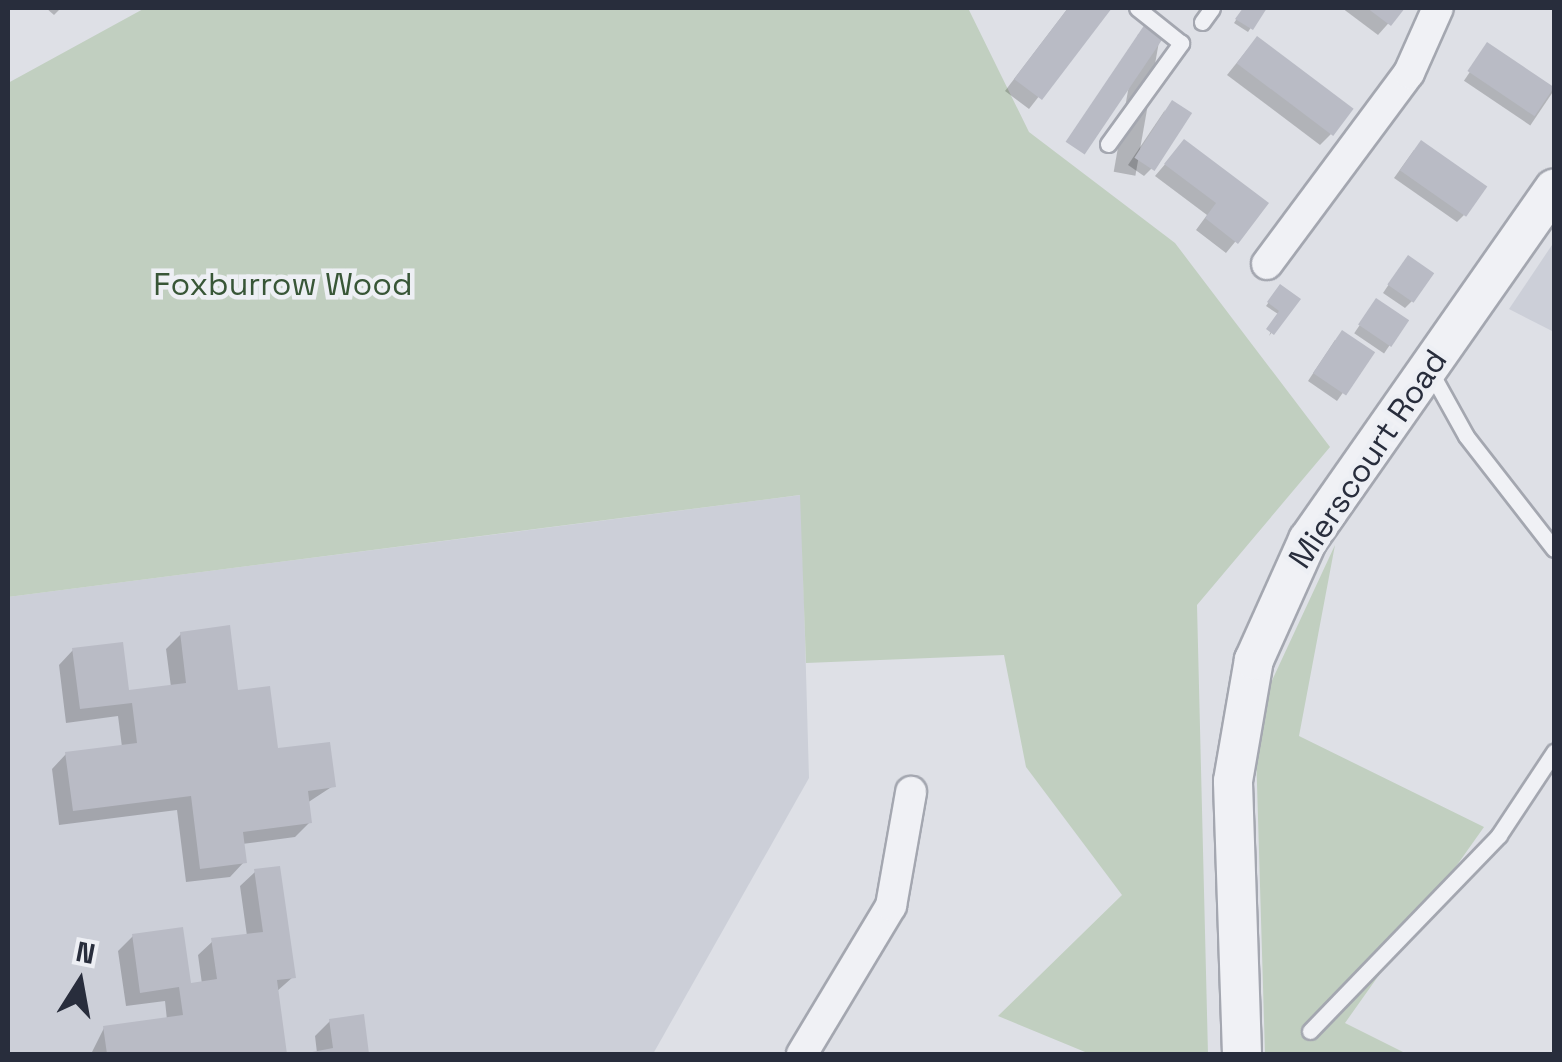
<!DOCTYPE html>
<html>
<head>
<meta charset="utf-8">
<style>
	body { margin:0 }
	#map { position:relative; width:1562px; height:1062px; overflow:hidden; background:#dee0e6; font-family:"Space Grotesk",sans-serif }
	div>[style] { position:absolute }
	.built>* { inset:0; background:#cccfd8 }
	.green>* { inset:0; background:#c1cfc0 }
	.shadow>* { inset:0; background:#0003; transform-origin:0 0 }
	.building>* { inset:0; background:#b9bbc5; transform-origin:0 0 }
	.roads { filter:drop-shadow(2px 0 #a4a7b0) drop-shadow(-2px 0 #a4a7b0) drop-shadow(0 2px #a4a7b0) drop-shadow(0 -2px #a4a7b0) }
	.service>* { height:15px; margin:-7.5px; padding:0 7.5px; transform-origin:7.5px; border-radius:7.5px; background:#f0f1f5 }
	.minor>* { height:30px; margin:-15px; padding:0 15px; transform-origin:15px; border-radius:15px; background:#f0f1f5 }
	.tertiary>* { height:38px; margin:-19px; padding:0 19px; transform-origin:19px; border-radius:19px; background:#f0f1f5 }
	span { translate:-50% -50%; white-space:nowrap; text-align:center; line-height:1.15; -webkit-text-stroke:9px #edeff4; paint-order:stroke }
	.park-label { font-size:32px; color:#385637 }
	.street-label { font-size:32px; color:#282d3c }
	.frame { position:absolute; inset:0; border:10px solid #282d3c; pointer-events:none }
	.north { position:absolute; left:30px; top:932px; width:100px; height:100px; -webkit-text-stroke:8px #edeff4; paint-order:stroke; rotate:11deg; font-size:28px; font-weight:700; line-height:40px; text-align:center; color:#282d3c }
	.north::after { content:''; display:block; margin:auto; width:35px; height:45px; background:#282d3c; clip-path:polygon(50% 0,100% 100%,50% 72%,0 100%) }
</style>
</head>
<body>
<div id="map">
	<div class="built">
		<i style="clip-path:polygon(1554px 242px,1554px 332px,1509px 309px)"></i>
		<i style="clip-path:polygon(801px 495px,809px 778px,653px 1054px,8px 1054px,8px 597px)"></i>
	</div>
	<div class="green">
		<i style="clip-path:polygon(145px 8px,968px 8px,1029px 132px,1175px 243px,1330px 447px,1197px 605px,1208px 1054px,1090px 1054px,998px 1016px,1122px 895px,1026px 767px,1004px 655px,806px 663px,800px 495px,8px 597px,8px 83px)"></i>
		<i style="clip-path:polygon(1335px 545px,1299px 736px,1484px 827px,1345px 1023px,1407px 1054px,1265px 1054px,1255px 717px)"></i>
	</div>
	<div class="shadow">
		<i style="clip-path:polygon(46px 8px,61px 8px,54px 15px)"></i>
		<i style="clip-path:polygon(1068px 8px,1108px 8px,1029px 109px,1005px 91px)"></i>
		<i style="clip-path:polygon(1244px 8px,1264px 8px,1248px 32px,1234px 23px)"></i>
		<i style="clip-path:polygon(1342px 8px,1402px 8px,1378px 35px)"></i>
		<i style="left:1138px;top:34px;width:22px;height:140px;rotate:10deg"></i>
		<i style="left:1488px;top:45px;width:80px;height:43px;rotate:34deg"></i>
		<i style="clip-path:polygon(1247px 50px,1331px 134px,1320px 145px,1227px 75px)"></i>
		<i style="clip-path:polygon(1165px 110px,1151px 169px,1144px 176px,1128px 165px)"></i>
		<i style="clip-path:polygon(1184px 142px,1266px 204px,1226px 253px,1196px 230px,1207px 215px,1155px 176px)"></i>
		<i style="clip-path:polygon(1414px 150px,1464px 215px,1457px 222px,1394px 178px)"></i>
		<i style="clip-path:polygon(1402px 265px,1412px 301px,1405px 308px,1383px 293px)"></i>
		<i style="clip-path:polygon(1280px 287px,1297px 300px,1269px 336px,1278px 314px,1266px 306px)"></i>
		<i style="left:1376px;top:301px;width:36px;height:39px;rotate:34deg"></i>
		<i style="clip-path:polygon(1335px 340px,1371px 353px,1337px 401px,1308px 381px)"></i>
		<i style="clip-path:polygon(181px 634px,275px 751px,333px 786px,307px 803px,310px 822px,295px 837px,242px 844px,244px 862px,230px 877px,186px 882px,177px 810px,59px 825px,52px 769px,66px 754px,122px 747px,118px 716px,66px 723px,59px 665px,73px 650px,127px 693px,171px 687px,166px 649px)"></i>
		<i style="clip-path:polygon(255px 872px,293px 977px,276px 992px,285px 1054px,91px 1054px,104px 1028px,167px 1020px,165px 1001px,126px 1006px,118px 951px,133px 936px,188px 986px,202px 984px,198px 955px,213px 941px,247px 936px,240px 886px)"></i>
		<i style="clip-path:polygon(362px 1017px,367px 1054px,303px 1054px,317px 1053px,315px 1036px,330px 1021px)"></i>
	</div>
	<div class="building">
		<i style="clip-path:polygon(1068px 8px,1112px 8px,1042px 100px,1014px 79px)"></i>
		<i style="clip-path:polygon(1243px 8px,1267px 8px,1253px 30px,1235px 19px)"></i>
		<i style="clip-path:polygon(1367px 8px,1405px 8px,1391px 26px)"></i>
		<i style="left:1145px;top:24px;width:23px;height:142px;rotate:34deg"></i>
		<i style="left:1257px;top:36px;width:121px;height:34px;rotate:37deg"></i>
		<i style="left:1487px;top:42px;width:81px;height:35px;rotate:34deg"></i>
		<i style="left:1172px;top:100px;width:24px;height:69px;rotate:33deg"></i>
		<i style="clip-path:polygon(1184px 139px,1269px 203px,1238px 244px,1205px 218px,1216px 203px,1164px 164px)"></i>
		<i style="left:1421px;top:140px;width:81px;height:37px;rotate:35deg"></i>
		<i style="left:1408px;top:255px;width:32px;height:36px;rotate:35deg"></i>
		<i style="clip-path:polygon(1280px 284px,1301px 299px,1274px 335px,1266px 329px,1279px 311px,1267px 302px)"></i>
		<i style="left:1376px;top:298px;width:40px;height:32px;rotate:34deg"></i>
		<i style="left:1342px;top:330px;width:40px;height:52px;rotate:34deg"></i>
		<i style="clip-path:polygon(230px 625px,238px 690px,270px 686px,278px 748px,330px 742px,336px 787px,308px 791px,312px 823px,243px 832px,247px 863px,200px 869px,191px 796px,73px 811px,65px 752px,137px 743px,132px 703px,80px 709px,72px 648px,123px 642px,129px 690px,186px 683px,180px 632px)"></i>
		<i style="clip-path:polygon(280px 866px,296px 978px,277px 980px,287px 1054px,107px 1054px,103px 1026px,183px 1015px,179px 987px,140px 993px,132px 934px,183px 927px,191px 983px,217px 979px,211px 938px,263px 932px,254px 869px)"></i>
		<i style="clip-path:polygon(364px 1014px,369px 1054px,302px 1054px,333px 1048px,329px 1019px)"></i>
	</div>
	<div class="roads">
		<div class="service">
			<i style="left:1202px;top:22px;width:17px;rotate:-54deg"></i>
			<i style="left:1108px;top:144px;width:125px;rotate:-54.1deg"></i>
			<i style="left:1181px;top:43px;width:56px;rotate:-141.5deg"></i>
			<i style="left:1430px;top:371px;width:74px;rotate:61deg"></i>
			<i style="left:1466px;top:436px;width:143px;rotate:52.1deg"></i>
			<i style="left:1310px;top:1031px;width:272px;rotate:-46deg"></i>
			<i style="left:1499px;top:835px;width:100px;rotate:-56.5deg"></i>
		</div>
		<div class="minor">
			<i style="left:1267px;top:264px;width:238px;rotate:-53.4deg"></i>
			<i style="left:1409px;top:73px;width:71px;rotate:-66deg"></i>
			<i style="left:802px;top:1054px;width:173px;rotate:-59deg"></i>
			<i style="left:891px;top:906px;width:116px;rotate:-80deg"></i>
		</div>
		<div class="tertiary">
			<i style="left:1242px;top:1054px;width:273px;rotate:-91.9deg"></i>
			<i style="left:1233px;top:781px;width:123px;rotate:-80.2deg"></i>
			<i style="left:1254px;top:660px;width:132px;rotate:-65.8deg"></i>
			<i style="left:1308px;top:540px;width:429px;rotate:-55deg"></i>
		</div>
	</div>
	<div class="park-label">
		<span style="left:283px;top:284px">Foxburrow Wood</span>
	</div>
	<div class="street-label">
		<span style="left:1368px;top:459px;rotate:-56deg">Mierscourt Road</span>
	</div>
	<div class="frame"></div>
	<div class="north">N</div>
</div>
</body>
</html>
